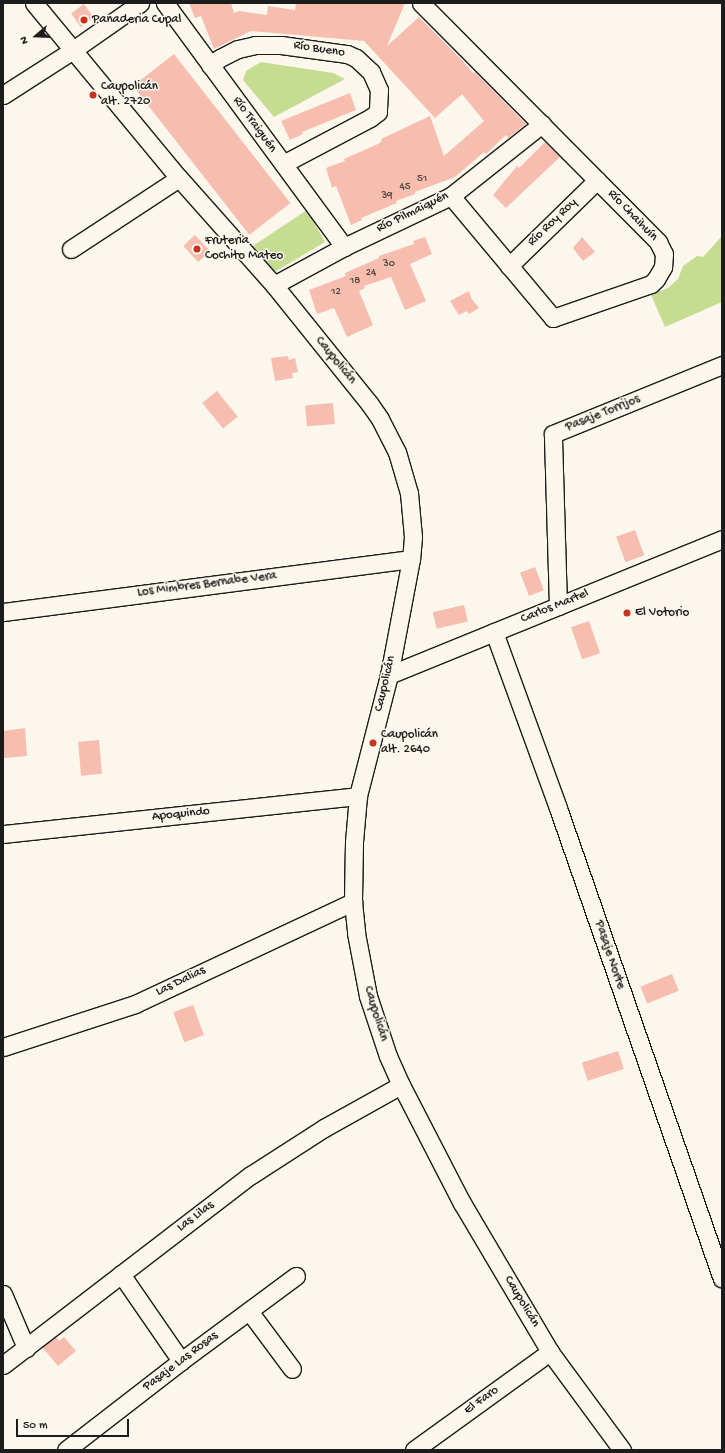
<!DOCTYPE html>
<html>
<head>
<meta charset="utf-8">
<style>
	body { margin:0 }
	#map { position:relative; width:725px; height:1453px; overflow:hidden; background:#fbf7ec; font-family:"Gochi Hand",sans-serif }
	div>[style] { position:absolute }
	.green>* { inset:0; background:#c6dc91 }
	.building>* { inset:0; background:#f7bdaf; transform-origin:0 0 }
	.roads { filter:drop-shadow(1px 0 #1c1c1c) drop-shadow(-1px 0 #1c1c1c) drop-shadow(0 1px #1c1c1c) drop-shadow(0 -1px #1c1c1c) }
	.minor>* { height:17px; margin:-8.5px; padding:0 8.5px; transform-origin:8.5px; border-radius:8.5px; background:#fbf7ec }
	.dots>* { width:11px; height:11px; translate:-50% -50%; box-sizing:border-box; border:2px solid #fbf7ec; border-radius:50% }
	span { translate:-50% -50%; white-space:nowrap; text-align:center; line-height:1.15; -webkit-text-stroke:3px #fbf7ec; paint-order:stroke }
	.number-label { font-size:11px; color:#534441 }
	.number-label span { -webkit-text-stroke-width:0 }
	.poi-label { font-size:13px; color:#1c1c1c }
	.left { translate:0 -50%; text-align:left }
	.street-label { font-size:13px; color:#1c1c1c }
	.frame { position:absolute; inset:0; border:4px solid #1c1c1c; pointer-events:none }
	.north { position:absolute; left:16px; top:16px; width:40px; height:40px; -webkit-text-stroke:3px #fbf7ec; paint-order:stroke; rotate:251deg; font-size:11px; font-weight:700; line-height:16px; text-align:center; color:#1c1c1c }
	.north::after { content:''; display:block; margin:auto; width:14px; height:18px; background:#1c1c1c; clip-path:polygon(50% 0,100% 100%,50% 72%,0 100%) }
	.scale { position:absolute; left:16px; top:1419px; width:113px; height:18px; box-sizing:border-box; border:2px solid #1c1c1c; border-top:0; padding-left:5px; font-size:12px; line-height:14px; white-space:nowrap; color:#1c1c1c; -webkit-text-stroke:3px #fbf7ec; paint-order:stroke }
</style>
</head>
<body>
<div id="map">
	<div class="green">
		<i style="clip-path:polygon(261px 62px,333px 73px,345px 79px,274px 117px,243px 80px,246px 71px)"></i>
		<i style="clip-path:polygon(307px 210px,325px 242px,273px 273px,253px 246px)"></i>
		<i style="clip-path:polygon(722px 236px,722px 302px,665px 327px,651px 295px,668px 288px,678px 279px,683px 266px,697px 256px,703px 257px)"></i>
	</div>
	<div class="building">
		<i style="clip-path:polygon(189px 3px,231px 3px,234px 13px,239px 11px,267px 15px,268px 6px,295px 10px,296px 3px,405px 3px,387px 46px,419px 17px,461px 59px,473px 73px,475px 72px,526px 124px,508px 138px,506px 135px,486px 154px,484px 152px,455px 177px,415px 192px,415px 194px,396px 201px,397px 203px,361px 218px,362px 220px,351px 225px,336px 186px,332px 188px,326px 168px,345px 161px,344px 159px,378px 144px,382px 141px,381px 139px,430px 116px,444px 156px,484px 121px,462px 94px,435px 118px,364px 41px,251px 31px,214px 49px,201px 16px,195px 18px)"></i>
		<i style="left:84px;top:4px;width:17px;height:16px;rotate:54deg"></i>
		<i style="left:174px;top:54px;width:189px;height:52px;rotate:52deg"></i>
		<i style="clip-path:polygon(350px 93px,356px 110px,302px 132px,303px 134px,290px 140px,281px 121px)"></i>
		<i style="clip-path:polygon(545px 142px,560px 157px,506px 208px,493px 195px,517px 166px,519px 168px)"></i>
		<i style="left:195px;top:235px;width:22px;height:16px;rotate:47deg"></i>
		<i style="clip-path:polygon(425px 237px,432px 254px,410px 264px,426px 301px,405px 310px,391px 277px,364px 286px,365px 288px,359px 291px,373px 325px,347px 337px,334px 308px,317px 314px,309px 290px,346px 276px,345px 273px,379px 258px,379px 256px,414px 244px,413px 241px)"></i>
		<i style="clip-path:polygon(582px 237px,595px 252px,583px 261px,573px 248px)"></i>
		<i style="clip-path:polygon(469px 291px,471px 298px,479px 308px,469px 314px,467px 311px,459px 315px,450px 301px)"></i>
		<i style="clip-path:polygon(288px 356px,289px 360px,295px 358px,298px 372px,292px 373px,293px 378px,275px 381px,271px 358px)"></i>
		<i style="left:217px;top:391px;width:33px;height:19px;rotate:51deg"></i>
		<i style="left:333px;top:403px;width:21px;height:28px;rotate:85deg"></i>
		<i style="left:635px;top:530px;width:27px;height:20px;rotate:70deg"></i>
		<i style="left:535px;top:567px;width:25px;height:16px;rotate:69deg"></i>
		<i style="left:464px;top:605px;width:17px;height:32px;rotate:77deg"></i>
		<i style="left:589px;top:621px;width:34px;height:19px;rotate:71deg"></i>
		<i style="clip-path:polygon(25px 728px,27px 756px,3px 758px,3px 731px)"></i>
		<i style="left:99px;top:740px;width:34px;height:21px;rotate:85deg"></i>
		<i style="left:672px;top:974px;width:18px;height:34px;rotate:68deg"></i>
		<i style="left:193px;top:1005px;width:32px;height:21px;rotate:70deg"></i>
		<i style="left:618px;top:1051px;width:19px;height:38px;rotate:72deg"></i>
		<i style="clip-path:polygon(56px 1337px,59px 1341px,64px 1337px,76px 1351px,58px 1366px,42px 1347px)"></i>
	</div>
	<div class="roads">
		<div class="minor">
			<i style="left:34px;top:3px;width:227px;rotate:50.4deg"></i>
			<i style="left:179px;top:178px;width:143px;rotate:48.4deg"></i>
			<i style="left:274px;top:285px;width:151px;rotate:51.2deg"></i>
			<i style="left:369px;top:403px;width:19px;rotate:55deg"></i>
			<i style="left:380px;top:419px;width:37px;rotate:63deg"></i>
			<i style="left:397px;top:452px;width:43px;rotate:73.7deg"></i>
			<i style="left:409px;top:493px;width:44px;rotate:84.8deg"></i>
			<i style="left:413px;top:537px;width:22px;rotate:95deg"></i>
			<i style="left:411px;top:559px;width:118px;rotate:100.7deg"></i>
			<i style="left:389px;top:675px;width:125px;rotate:104.4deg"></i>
			<i style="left:358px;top:796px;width:46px;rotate:95deg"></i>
			<i style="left:354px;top:842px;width:60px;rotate:91deg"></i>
			<i style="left:353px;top:902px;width:31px;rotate:84deg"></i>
			<i style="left:356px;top:933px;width:64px;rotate:79.2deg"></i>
			<i style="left:368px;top:996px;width:63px;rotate:71.6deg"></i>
			<i style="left:388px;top:1056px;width:32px;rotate:66deg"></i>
			<i style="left:401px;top:1085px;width:133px;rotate:62.7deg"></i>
			<i style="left:462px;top:1203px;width:173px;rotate:59.4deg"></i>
			<i style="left:550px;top:1352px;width:122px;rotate:53.7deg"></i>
			<i style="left:165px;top:3px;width:303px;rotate:53.7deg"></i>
			<i style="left:421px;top:3px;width:337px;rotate:45.2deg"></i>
			<i style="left:658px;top:242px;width:13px;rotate:63deg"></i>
			<i style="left:664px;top:254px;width:13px;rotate:94deg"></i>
			<i style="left:663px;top:267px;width:14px;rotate:120deg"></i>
			<i style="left:656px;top:279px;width:7px;rotate:135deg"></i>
			<i style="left:651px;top:284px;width:104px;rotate:160.9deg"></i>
			<i style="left:553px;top:318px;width:159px;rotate:-129.9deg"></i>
			<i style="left:210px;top:65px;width:12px;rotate:-35deg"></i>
			<i style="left:220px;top:58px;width:20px;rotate:-27deg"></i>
			<i style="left:238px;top:49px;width:17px;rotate:-13deg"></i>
			<i style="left:255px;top:45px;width:26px"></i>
			<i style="left:281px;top:45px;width:67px;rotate:7.8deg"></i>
			<i style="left:347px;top:54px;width:10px;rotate:24deg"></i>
			<i style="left:356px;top:58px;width:21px;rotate:43deg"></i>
			<i style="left:371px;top:72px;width:20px;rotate:66deg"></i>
			<i style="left:379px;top:90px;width:22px;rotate:93deg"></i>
			<i style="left:378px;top:112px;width:10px;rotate:143deg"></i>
			<i style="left:370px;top:118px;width:98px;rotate:152.1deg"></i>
			<i style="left:3px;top:95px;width:83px;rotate:-32.7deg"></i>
			<i style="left:73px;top:50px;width:82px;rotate:-35deg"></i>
			<i style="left:71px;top:249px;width:129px;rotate:-33.3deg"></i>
			<i style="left:509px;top:266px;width:123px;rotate:-44.3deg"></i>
			<i style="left:274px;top:285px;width:80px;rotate:-28.5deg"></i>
			<i style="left:344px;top:247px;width:119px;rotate:-25.5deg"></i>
			<i style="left:451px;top:196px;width:116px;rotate:-38.4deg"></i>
			<i style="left:558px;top:606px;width:172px;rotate:-91.7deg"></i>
			<i style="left:553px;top:434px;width:183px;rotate:-22.2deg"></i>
			<i style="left:3px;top:612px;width:411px;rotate:-7.4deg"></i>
			<i style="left:494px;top:632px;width:187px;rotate:70deg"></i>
			<i style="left:558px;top:808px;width:498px;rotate:70.8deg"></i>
			<i style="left:389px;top:675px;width:360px;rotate:-22.2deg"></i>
			<i style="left:3px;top:834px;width:357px;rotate:-6.1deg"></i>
			<i style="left:3px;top:1047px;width:139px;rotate:-18deg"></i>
			<i style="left:135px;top:1004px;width:241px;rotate:-25.1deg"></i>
			<i style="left:121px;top:1274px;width:106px;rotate:55.4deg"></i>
			<i style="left:3px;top:1294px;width:59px;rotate:66.9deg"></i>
			<i style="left:249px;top:1311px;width:72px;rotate:53.4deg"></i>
			<i style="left:3px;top:1365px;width:312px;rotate:-37.5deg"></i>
			<i style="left:251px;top:1175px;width:87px;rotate:-32.8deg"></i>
			<i style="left:324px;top:1128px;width:88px;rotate:-29.2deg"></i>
			<i style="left:66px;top:1450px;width:145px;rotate:-37.7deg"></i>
			<i style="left:181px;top:1361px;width:143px;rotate:-36.5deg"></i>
			<i style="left:414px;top:1450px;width:168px;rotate:-35.8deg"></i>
		</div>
	</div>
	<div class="dots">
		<i style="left:84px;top:20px;background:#c8321e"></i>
		<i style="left:93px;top:95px;background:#c8321e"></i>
		<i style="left:197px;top:249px;background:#c8321e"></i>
		<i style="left:627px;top:613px;background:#c8321e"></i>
		<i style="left:373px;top:743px;background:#c8321e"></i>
	</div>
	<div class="number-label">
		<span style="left:422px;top:179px">51</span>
		<span style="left:405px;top:187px">45</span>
		<span style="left:387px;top:196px">39</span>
		<span style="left:389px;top:264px">30</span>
		<span style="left:371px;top:273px">24</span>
		<span style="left:355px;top:281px">18</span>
		<span style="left:336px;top:292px">12</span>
	</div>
	<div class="poi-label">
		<span class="left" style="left:92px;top:20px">Panaderia Cupal</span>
		<span class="left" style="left:101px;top:95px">Caupolicán<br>alt. 2720</span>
		<span class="left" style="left:205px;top:249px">Fruteria<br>Cochito Mateo</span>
		<span class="left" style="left:635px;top:613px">El Votorio</span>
		<span class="left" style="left:381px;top:743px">Caupolicán<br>alt. 2640</span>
	</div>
	<div class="street-label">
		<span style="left:319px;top:50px;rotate:9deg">Río Bueno</span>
		<span style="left:254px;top:125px;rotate:54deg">Río Traiguén</span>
		<span style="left:413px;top:213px;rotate:-26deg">Río Pilmaiquén</span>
		<span style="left:632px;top:216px;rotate:46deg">Río Chaihuín</span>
		<span style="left:553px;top:223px;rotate:-44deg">Río Roy Roy</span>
		<span style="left:335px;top:361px;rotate:51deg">Caupolicán</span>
		<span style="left:603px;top:414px;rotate:-22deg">Pasaje Torrijos</span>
		<span style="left:207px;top:585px;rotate:-7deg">Los Mimbres Bernabe Vera</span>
		<span style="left:555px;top:607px;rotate:-22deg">Carlos Martel</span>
		<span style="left:386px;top:684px;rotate:-77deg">Caupolicán</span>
		<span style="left:181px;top:815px;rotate:-6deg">Apoquindo</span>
		<span style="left:609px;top:955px;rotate:71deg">Pasaje Norte</span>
		<span style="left:181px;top:982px;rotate:-26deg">Las Dalias</span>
		<span style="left:375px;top:1014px;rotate:73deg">Caupolicán</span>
		<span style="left:196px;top:1217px;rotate:-37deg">Las Lilas</span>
		<span style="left:521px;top:1302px;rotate:59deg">Caupolicán</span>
		<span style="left:181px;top:1362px;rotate:-37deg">Pasaje Las Rosas</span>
		<span style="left:482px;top:1401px;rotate:-36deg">El Faro</span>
	</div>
	<div class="frame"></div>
	<div class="north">N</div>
	<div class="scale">50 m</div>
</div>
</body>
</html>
